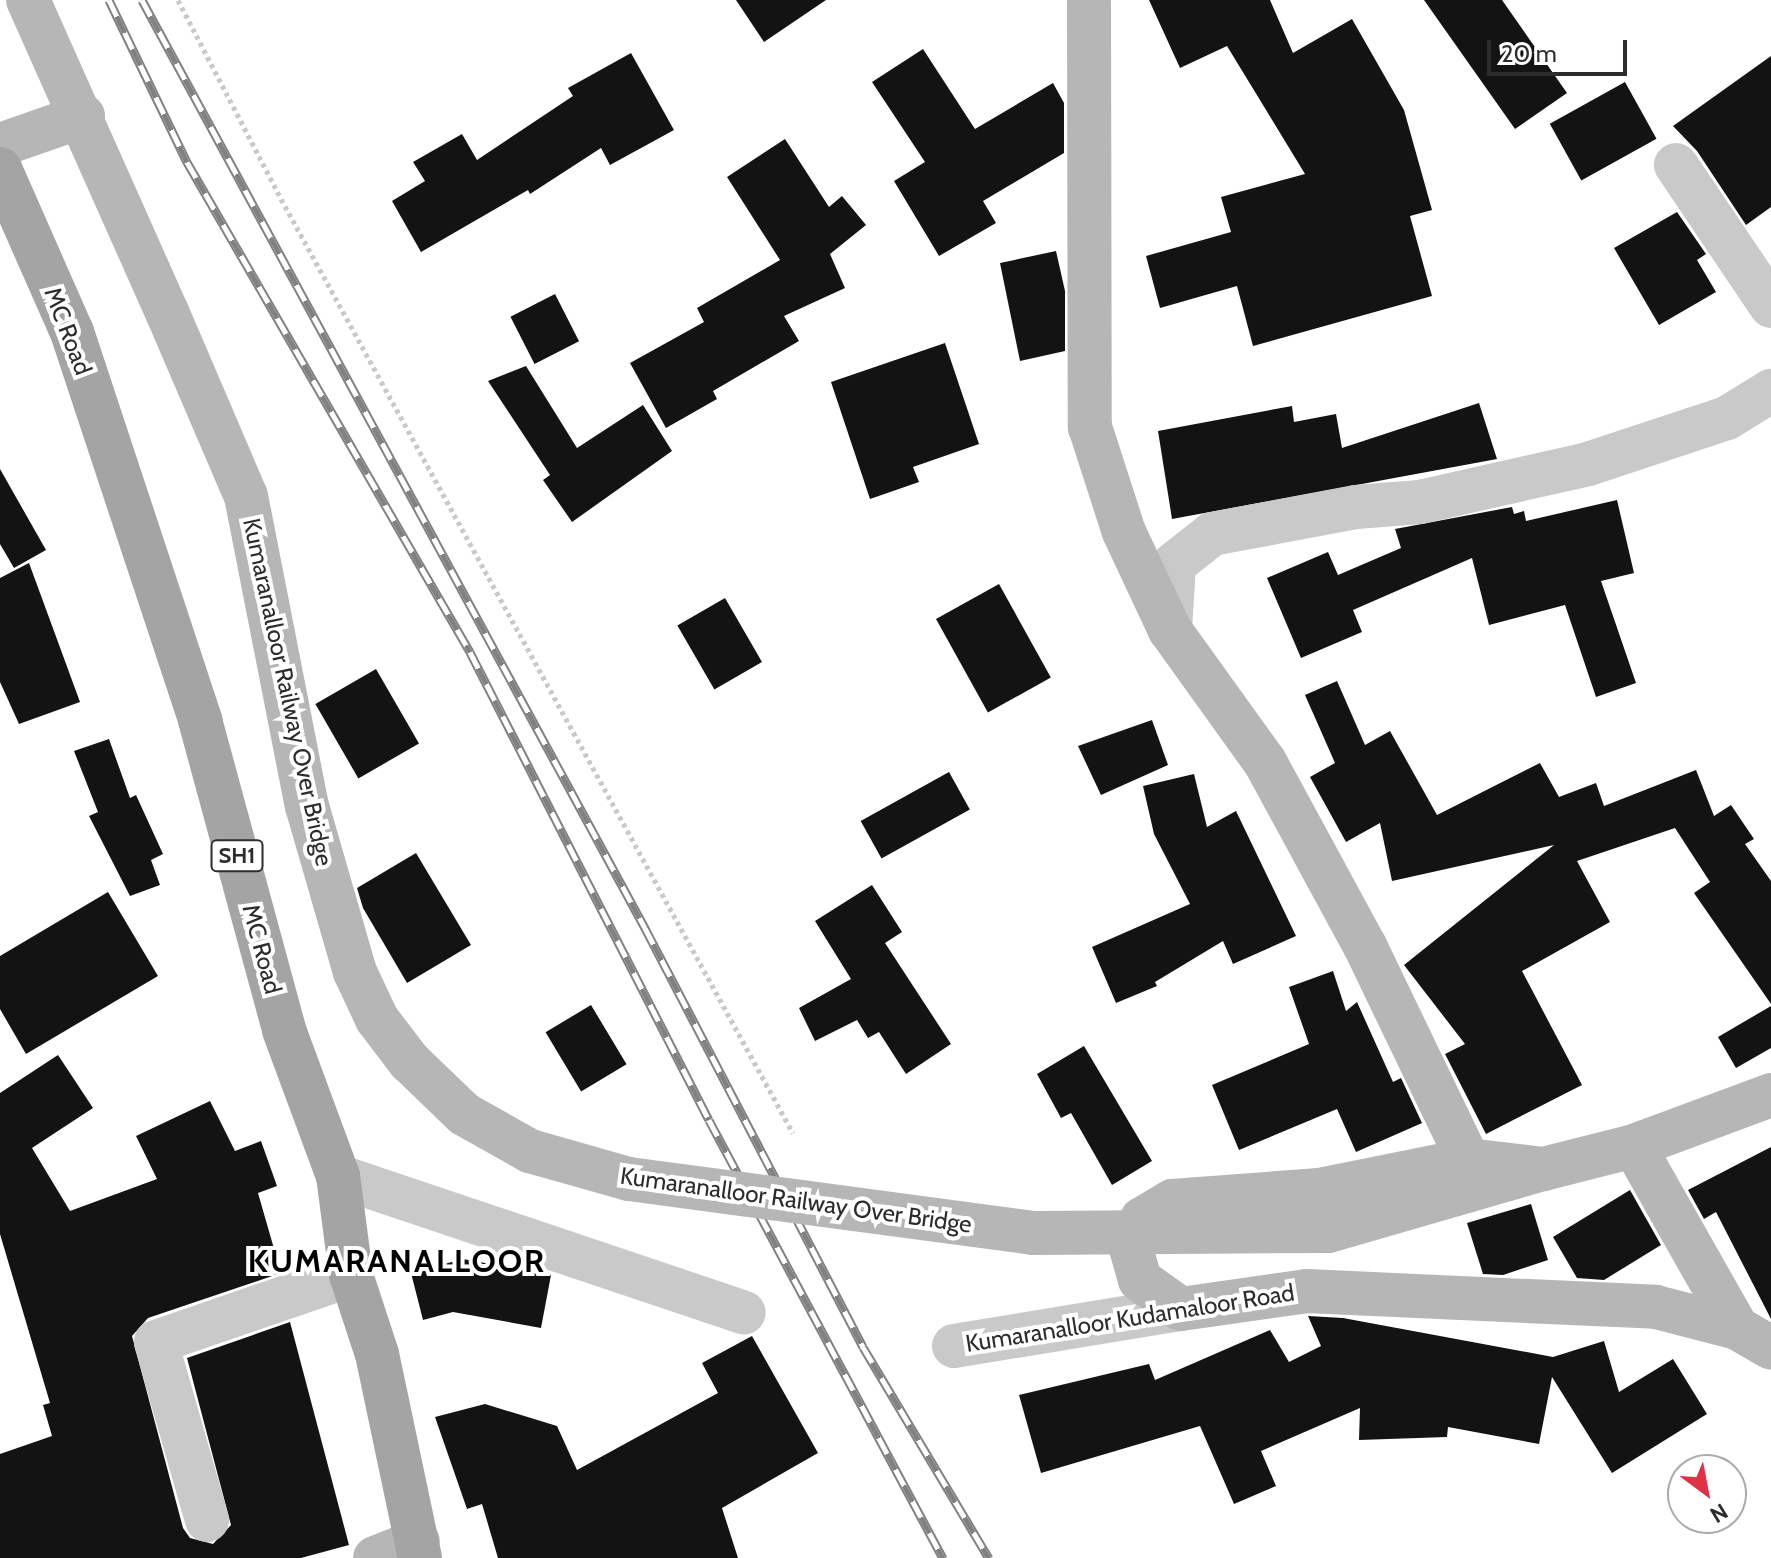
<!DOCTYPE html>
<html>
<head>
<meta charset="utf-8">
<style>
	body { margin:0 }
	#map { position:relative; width:1771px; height:1558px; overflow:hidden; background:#fff; font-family:Cabin,sans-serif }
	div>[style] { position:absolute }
	.building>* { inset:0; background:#131313; transform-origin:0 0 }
	.path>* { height:5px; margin-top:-2.5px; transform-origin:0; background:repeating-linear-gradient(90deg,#c9c9c9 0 4px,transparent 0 8px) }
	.street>* { height:44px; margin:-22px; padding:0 22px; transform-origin:22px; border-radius:22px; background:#c9c9c9 }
	.secondary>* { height:44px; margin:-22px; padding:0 22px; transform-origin:22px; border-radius:22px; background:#b6b6b6 }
	.primary>* { height:44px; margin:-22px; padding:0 22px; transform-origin:22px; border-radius:22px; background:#a4a4a4 }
	.rail>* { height:9px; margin-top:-4.5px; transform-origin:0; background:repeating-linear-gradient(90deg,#fff 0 18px,#818181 0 36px); box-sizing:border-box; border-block:2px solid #818181 }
	.secondary-bridge>* { height:44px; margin:-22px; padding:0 22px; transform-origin:22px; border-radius:22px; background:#b6b6b6 }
	span { translate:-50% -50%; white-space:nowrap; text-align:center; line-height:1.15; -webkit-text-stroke:8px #fff; paint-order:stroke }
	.shield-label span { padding:2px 6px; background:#fff; border:2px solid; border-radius:6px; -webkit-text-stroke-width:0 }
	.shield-label { font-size:22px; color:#2c2c2c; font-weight:700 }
	.street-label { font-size:24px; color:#2c2c2c }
	.district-label { font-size:32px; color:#000; font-weight:700; letter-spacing:2px }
	.north { position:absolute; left:1667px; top:1454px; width:80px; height:80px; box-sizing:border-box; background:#fff; border:2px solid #ababab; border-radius:50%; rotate:148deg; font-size:22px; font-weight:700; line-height:32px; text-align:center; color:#2c2c2c }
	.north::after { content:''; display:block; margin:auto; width:28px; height:36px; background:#df3247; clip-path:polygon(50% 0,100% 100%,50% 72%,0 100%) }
	.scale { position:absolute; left:1487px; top:40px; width:140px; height:36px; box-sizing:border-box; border:4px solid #2c2c2c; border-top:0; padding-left:10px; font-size:24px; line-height:28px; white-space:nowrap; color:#2c2c2c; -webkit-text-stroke:6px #fff; paint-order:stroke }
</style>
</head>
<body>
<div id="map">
	<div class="building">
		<i style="clip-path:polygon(736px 0,826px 0,764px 42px)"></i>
		<i style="clip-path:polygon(1149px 0,1270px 0,1293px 53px,1352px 19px,1404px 110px,1432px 210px,1410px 216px,1432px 296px,1253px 346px,1237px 286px,1160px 308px,1146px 256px,1231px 232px,1221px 197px,1305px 174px,1227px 46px,1180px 68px)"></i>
		<i style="clip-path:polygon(1424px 0,1502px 0,1567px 93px,1515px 129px)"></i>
		<i style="clip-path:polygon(923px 49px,975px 129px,1053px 83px,1064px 103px,1064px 153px,983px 201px,996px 223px,939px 256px,894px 181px,925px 162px,872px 82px)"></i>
		<i style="clip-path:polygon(631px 53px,674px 130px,610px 165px,601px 148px,530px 194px,528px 190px,421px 252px,392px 201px,425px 181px,413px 162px,462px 134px,477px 160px,573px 96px,568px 88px)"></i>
		<i style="clip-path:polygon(1771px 56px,1771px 207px,1746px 225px,1697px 151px,1673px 126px)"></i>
		<i style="left:1625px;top:82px;width:65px;height:86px;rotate:61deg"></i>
		<i style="clip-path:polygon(785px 139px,829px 207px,842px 196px,866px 225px,830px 254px,845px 288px,784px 316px,799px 341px,713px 391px,717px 399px,666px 428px,630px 363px,704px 322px,697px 308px,780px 260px,727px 177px)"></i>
		<i style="clip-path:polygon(1677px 212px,1706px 254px,1697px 260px,1716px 292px,1659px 325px,1614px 248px)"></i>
		<i style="clip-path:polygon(1056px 251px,1065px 291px,1065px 351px,1020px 361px,1000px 263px)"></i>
		<i style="left:555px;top:294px;width:53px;height:50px;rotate:63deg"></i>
		<i style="clip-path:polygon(945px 343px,979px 444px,913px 467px,919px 482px,870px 499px,831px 382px)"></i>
		<i style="clip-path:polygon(526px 366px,577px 448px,643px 405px,672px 451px,572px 522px,543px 480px,550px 475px,488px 381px)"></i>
		<i style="clip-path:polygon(1479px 403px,1497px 459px,1172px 519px,1158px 431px,1292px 406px,1294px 422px,1336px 414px,1342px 448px)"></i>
		<i style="clip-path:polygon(0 469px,46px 550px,14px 568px,0 544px)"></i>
		<i style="clip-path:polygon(1617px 500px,1634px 573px,1601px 581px,1636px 683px,1596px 697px,1565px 605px,1489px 625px,1472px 558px,1353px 610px,1362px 632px,1301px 658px,1267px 578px,1328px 552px,1338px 575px,1401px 548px,1395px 529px,1512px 507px,1514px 514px,1524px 511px,1526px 521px)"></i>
		<i style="clip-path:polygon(29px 563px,80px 702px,19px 724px,0 682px,0 578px)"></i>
		<i style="left:999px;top:584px;width:107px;height:72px;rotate:61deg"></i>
		<i style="left:725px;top:598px;width:74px;height:55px;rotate:60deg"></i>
		<i style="left:376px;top:669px;width:86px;height:70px;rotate:60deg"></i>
		<i style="clip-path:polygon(1337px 681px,1365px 745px,1390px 731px,1437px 815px,1540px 763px,1559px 797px,1596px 783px,1604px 806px,1696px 770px,1714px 816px,1731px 805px,1754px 839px,1745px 844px,1771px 881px,1771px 1004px,1694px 893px,1710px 882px,1675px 828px,1577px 861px,1610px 922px,1522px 971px,1582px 1085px,1486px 1134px,1445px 1054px,1465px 1044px,1404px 965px,1554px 845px,1392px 881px,1380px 823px,1346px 842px,1310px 777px,1335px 763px,1305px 695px)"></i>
		<i style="clip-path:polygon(1152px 720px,1168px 765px,1101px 795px,1078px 746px)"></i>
		<i style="clip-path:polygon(109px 739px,130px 798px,136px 795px,163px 854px,151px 860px,160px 885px,130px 896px,89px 816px,98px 812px,74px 751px)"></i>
		<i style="left:949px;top:772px;width:43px;height:101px;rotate:61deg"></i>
		<i style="clip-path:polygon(1194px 774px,1207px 827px,1236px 811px,1296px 936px,1233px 964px,1223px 941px,1155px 982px,1157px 986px,1116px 1003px,1092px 947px,1190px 904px,1154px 834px,1143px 786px)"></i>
		<i style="clip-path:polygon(416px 853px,471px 945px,407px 983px,363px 908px,357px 888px)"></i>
		<i style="clip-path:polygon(872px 885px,902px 932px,885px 943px,951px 1044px,906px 1074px,879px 1032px,868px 1038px,857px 1020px,815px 1041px,799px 1008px,851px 979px,815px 921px)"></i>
		<i style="clip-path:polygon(108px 892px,158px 976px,26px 1054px,0 1009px,0 956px)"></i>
		<i style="clip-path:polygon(1333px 971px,1346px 1011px,1357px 1002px,1393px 1082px,1401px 1078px,1422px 1123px,1356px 1152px,1337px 1109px,1239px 1150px,1212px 1085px,1309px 1044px,1289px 987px)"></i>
		<i style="left:591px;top:1005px;width:69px;height:53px;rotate:59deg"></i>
		<i style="clip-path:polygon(1771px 1006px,1771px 1048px,1736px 1068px,1718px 1037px)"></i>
		<i style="clip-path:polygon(1084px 1046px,1152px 1161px,1112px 1185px,1071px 1113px,1061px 1118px,1037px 1074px)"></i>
		<i style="clip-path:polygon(58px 1055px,93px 1108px,32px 1148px,70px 1211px,157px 1179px,136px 1136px,210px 1101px,235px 1151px,261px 1141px,277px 1186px,258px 1193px,281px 1273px,148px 1318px,132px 1336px,183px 1528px,190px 1538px,213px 1544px,231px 1525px,187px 1358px,290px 1322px,349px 1545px,301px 1558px,0 1558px,0 1454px,52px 1436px,43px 1405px,50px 1403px,0 1234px,0 1093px)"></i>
		<i style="clip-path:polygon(1771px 1147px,1771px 1319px,1716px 1212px,1704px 1219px,1688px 1190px)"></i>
		<i style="clip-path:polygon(1630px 1190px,1661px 1245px,1604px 1280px,1577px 1278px,1553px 1237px)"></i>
		<i style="clip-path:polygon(1531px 1204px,1548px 1260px,1503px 1275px,1483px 1274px,1467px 1223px)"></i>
		<i style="clip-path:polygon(463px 1259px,551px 1275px,541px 1328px,453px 1312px,423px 1320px,411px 1273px)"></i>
		<i style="clip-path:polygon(1308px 1316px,1343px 1318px,1553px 1357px,1604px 1341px,1619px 1392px,1673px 1359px,1707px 1414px,1612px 1473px,1552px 1377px,1539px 1444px,1448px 1427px,1447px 1437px,1359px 1440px,1360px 1408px,1261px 1451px,1276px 1486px,1234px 1504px,1200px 1426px,1041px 1473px,1019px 1395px,1149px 1364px,1155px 1380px,1270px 1330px,1289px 1362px,1321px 1346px)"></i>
		<i style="clip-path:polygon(752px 1336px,818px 1453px,722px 1508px,738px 1558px,498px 1558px,482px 1504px,467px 1509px,435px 1417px,485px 1404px,557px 1426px,577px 1470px,718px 1393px,702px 1363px)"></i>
	</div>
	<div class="path">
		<i style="left:178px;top:0;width:232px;rotate:62.6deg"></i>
		<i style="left:285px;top:206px;width:1057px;rotate:61.28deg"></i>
	</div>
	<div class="street">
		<i style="left:1676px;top:165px;width:170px;rotate:56deg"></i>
		<i style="left:1170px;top:630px;width:66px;rotate:-86.5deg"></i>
		<i style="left:1174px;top:564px;width:48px;rotate:-38.3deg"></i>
		<i style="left:1212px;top:534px;width:147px;rotate:-10.6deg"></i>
		<i style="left:1356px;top:507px;width:64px;rotate:-4.5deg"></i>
		<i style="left:1420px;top:502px;width:172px;rotate:-12.7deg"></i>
		<i style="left:1588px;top:464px;width:146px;rotate:-18.3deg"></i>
		<i style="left:1727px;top:418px;width:52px;rotate:-31.5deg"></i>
		<i style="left:338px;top:1176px;width:428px;rotate:18.6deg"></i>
		<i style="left:954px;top:1346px;width:230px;rotate:-9.3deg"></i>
		<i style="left:207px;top:1520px;width:185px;rotate:-106deg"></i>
		<i style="left:156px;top:1342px;width:206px;rotate:-19deg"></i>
	</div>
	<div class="secondary">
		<i style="left:28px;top:0;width:342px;rotate:66deg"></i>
		<i style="left:1089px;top:0;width:427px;rotate:89.9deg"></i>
		<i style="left:1090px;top:427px;width:110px;rotate:72.1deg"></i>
		<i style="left:1124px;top:532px;width:108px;rotate:64.9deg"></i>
		<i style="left:1170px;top:630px;width:163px;rotate:54.3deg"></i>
		<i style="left:1265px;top:762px;width:209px;rotate:61.5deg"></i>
		<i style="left:1365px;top:946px;width:237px;rotate:64.3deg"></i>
		<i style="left:0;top:145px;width:88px;rotate:-19.3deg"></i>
		<i style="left:1771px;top:1095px;width:146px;rotate:159.6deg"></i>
		<i style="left:1634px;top:1146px;width:94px;rotate:165.8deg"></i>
		<i style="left:1543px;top:1169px;width:76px;rotate:-173.2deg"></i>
		<i style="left:1468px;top:1160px;width:152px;rotate:168.6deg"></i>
		<i style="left:1319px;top:1190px;width:147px;rotate:175.7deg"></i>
		<i style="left:1172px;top:1201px;width:35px;rotate:149deg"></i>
		<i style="left:1142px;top:1219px;width:29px;rotate:115deg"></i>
		<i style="left:1130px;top:1245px;width:36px;rotate:74deg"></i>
		<i style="left:1140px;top:1280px;width:50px;rotate:35.3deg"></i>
		<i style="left:1181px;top:1309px;width:127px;rotate:-8.1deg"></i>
		<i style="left:1307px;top:1291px;width:349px;rotate:2.6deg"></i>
		<i style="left:1656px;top:1307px;width:84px;rotate:14.5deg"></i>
		<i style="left:1737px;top:1328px;width:39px;rotate:30deg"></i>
		<i style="left:1634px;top:1146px;width:209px;rotate:60.5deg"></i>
		<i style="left:375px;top:1558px;width:46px;rotate:-21.6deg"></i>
	</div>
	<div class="primary">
		<i style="left:0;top:169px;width:178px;rotate:66.2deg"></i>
		<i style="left:72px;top:332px;width:409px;rotate:71.7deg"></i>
		<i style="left:200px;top:720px;width:321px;rotate:74.8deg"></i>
		<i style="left:284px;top:1030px;width:156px;rotate:69.7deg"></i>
		<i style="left:338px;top:1176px;width:100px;rotate:82.5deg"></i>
		<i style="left:351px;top:1275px;width:83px;rotate:71.8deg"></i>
		<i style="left:377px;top:1354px;width:208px;rotate:78.1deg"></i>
	</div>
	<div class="rail">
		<i style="left:109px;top:0;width:180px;rotate:64.3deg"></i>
		<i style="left:187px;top:162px;width:566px;rotate:59.99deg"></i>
		<i style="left:470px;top:652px;width:525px;rotate:62.95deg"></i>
		<i style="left:709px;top:1120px;width:497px;rotate:61.9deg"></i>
		<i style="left:142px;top:0;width:1056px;rotate:61.54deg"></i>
		<i style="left:645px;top:928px;width:472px;rotate:62.5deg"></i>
		<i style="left:863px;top:1347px;width:246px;rotate:59.2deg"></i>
	</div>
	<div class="secondary-bridge">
		<i style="left:167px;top:312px;width:200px;rotate:66.8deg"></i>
		<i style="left:246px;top:496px;width:316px;rotate:78.9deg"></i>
		<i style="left:307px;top:806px;width:173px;rotate:73.9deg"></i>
		<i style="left:355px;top:972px;width:52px;rotate:64.9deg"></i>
		<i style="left:377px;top:1019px;width:53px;rotate:52.7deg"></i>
		<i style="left:409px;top:1061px;width:76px;rotate:43.9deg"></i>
		<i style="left:464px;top:1114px;width:76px;rotate:29.3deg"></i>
		<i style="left:530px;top:1151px;width:103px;rotate:15.8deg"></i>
		<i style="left:629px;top:1179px;width:409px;rotate:7.6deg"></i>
		<i style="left:1034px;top:1233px;width:294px;rotate:-0.4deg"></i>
		<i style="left:1328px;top:1231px;width:224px;rotate:-16.1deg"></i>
	</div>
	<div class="shield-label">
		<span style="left:237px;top:856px">SH1</span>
	</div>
	<div class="street-label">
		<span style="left:68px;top:331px;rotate:69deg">MC Road</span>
		<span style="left:288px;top:692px;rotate:78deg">Kumaranalloor Railway Over Bridge</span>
		<span style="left:262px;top:949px;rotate:75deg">MC Road</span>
		<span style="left:796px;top:1200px;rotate:8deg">Kumaranalloor Railway Over Bridge</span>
		<span style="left:1130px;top:1318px;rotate:-9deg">Kumaranalloor Kudamaloor Road</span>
	</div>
	<div class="district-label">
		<span style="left:397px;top:1261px">KUMARANALLOOR</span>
	</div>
	<div class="north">N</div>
	<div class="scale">20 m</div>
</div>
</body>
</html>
